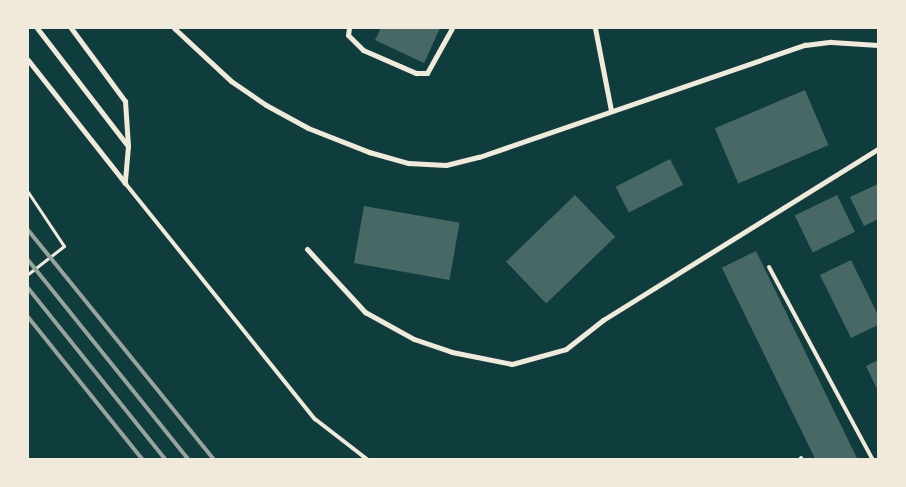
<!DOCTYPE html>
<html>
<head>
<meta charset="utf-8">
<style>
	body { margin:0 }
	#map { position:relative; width:906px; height:487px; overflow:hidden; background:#0f3d3e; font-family:Montserrat,sans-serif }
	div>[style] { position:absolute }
	.building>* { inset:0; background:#486865; transform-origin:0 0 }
	.path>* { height:3px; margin:-1.5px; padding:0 1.5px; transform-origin:1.5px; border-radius:1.5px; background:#f1e9da }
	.service>* { height:4px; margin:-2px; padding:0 2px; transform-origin:2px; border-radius:2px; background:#f1e9da }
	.minor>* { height:5px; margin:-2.5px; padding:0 2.5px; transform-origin:2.5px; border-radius:2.5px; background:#f1e9da }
	.rail>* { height:4px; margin:-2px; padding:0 2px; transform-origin:2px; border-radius:2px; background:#97a49c }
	span { translate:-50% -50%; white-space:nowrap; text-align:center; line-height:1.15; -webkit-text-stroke:4.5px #f1e9da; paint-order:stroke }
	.frame { position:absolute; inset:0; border:29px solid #f1e9da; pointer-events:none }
</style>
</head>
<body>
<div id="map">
	<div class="building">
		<i style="clip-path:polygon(381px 28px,440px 28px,424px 63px,375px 40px)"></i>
		<i style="left:805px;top:90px;width:60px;height:98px;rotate:67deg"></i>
		<i style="left:670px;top:159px;width:29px;height:61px;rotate:63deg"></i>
		<i style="clip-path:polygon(878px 184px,878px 219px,864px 226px,850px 197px)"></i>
		<i style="left:575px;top:195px;width:58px;height:96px;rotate:46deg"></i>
		<i style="left:837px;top:195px;width:41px;height:47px;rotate:64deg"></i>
		<i style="left:364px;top:206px;width:97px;height:58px;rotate:10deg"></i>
		<i style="left:756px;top:251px;width:233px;height:38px;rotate:64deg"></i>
		<i style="clip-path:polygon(851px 260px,878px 315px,878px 325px,851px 338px,820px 275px)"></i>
		<i style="clip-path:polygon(878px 360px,878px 391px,866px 366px)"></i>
	</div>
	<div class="path">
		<i style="left:28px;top:192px;width:65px;rotate:56.3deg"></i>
		<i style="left:64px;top:246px;width:46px;rotate:142.1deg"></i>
	</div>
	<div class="service">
		<i style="left:125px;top:183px;width:303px;rotate:51.2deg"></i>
		<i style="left:315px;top:419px;width:67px;rotate:37.7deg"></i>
		<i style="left:769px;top:267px;width:219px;rotate:61.7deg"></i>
		<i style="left:801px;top:458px;width:2px;rotate:63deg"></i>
	</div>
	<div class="minor">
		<i style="left:37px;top:28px;width:149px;rotate:52.4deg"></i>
		<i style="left:71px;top:28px;width:91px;rotate:53.5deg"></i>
		<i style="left:125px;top:101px;width:45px;rotate:86.2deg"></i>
		<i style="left:128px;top:146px;width:37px;rotate:95deg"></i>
		<i style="left:174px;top:28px;width:78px;rotate:42.9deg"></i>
		<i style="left:231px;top:81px;width:42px;rotate:34.4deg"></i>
		<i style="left:266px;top:105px;width:48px;rotate:28.7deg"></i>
		<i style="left:308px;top:128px;width:66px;rotate:21.5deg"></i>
		<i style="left:369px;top:152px;width:41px;rotate:15.8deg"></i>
		<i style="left:408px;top:163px;width:38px;rotate:3deg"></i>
		<i style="left:446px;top:165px;width:34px;rotate:-14deg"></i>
		<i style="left:479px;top:157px;width:345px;rotate:-19deg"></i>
		<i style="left:805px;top:45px;width:26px;rotate:-7deg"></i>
		<i style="left:831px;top:42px;width:47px;rotate:3.7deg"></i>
		<i style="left:349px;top:28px;width:7px;rotate:98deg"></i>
		<i style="left:348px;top:35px;width:21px;rotate:45deg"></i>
		<i style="left:363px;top:50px;width:58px;rotate:23.5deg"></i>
		<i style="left:416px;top:73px;width:11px"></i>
		<i style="left:427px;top:73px;width:51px;rotate:-60.9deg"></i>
		<i style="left:595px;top:28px;width:84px;rotate:79deg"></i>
		<i style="left:28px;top:60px;width:157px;rotate:51.7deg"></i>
		<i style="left:307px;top:249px;width:86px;rotate:47.4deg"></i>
		<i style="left:365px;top:312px;width:56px;rotate:28.9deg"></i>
		<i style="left:414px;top:339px;width:40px;rotate:18.9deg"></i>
		<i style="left:452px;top:352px;width:61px;rotate:11.3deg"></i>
		<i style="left:512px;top:364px;width:56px;rotate:-15.5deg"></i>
		<i style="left:566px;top:349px;width:47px;rotate:-38.1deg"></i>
		<i style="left:603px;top:320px;width:324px;rotate:-31.9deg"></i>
	</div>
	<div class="rail">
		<i style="left:28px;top:230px;width:296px;rotate:51deg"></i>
		<i style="left:28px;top:260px;width:257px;rotate:51.2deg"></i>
		<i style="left:28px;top:288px;width:221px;rotate:51.3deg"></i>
		<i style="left:28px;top:317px;width:184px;rotate:51.2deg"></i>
	</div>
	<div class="frame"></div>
</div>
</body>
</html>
